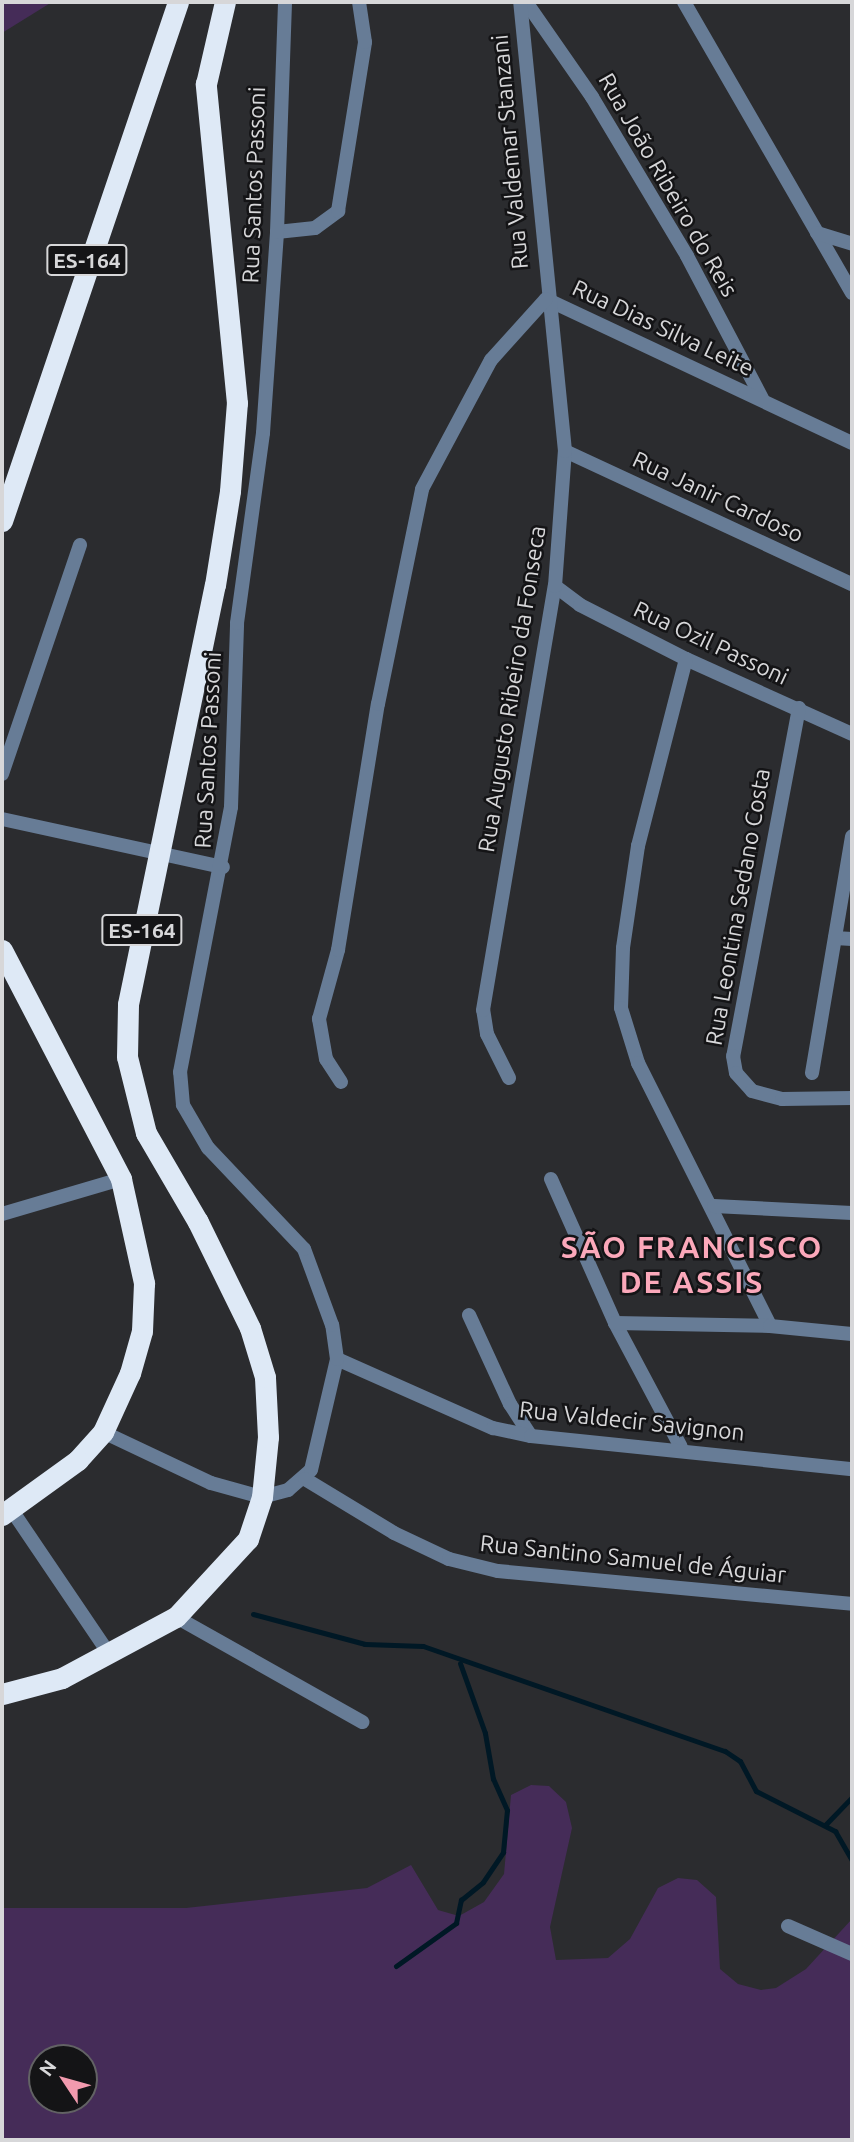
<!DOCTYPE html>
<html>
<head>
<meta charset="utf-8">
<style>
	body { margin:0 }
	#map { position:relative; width:854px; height:2142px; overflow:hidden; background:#2b2c2f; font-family:Ubuntu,sans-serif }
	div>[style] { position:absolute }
	.green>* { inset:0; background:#452c58 }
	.stream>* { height:5px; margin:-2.5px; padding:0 2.5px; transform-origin:2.5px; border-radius:2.5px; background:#001825 }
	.street>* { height:14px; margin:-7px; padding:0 7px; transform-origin:7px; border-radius:7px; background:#677c96 }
	.highway>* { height:21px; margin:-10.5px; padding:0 10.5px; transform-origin:10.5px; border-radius:10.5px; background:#dee9f6 }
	span { translate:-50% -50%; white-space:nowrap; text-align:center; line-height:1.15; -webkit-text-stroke:5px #141416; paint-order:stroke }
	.shield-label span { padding:2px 5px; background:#141416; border:2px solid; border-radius:5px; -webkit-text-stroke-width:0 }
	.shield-label { font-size:21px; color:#d7d7d9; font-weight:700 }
	.street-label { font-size:23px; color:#d7d7d9 }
	.district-label { font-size:30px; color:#fba8ba; font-weight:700; letter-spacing:2px }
	.frame { position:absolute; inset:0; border:4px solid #d7d7d9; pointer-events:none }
	.north { position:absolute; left:28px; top:2044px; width:70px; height:70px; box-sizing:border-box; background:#141416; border:2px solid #626264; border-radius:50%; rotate:306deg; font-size:19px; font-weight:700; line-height:28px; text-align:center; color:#d7d7d9 }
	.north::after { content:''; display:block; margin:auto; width:24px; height:32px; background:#f29aae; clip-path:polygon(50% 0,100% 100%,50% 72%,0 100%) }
</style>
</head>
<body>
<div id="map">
	<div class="green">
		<i style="clip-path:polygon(2px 2px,52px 2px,2px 33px)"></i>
		<i style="clip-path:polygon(evenodd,531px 1785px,549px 1786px,566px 1802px,572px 1828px,550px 1927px,556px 1960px,608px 1958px,630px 1939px,658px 1888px,678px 1878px,697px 1880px,716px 1897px,720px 1969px,738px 1984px,761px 1990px,776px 1988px,806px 1969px,852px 1919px,852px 2140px,2px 2140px,2px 1908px,186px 1908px,367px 1888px,411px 1865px,438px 1910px,459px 1916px,484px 1902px,504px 1874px,511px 1795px,531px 1785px,42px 2058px,84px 2058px,84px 2100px,42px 2100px,42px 2058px)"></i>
	</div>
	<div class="stream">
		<i style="left:253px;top:1614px;width:116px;rotate:15deg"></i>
		<i style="left:365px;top:1644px;width:58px;rotate:2deg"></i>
		<i style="left:423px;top:1646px;width:320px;rotate:19.2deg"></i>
		<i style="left:725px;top:1751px;width:18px;rotate:34deg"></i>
		<i style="left:740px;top:1761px;width:34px;rotate:62deg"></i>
		<i style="left:756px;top:1791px;width:89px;rotate:26.9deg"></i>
		<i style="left:835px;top:1831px;width:34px;rotate:60deg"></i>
		<i style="left:826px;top:1824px;width:37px;rotate:-46deg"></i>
		<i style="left:396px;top:1966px;width:74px;rotate:-35.6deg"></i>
		<i style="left:456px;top:1923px;width:24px;rotate:-78deg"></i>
		<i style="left:461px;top:1900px;width:28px;rotate:-39deg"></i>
		<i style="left:483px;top:1882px;width:36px;rotate:-56deg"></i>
		<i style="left:503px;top:1852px;width:42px;rotate:-84.6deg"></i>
		<i style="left:507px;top:1810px;width:34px;rotate:-114deg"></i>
		<i style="left:493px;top:1779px;width:47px;rotate:-99.9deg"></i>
		<i style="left:485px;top:1733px;width:74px;rotate:-109.7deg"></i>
	</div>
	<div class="street">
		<i style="left:526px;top:2px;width:116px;rotate:55.2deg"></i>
		<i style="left:592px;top:97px;width:185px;rotate:59.1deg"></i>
		<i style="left:687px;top:256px;width:161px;rotate:62.2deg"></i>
		<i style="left:684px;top:2px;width:336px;rotate:60deg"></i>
		<i style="left:277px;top:232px;width:38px;rotate:-6deg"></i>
		<i style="left:315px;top:228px;width:29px;rotate:-36deg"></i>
		<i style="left:338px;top:211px;width:171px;rotate:-80.9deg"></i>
		<i style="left:365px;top:42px;width:40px;rotate:-98.5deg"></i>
		<i style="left:817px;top:233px;width:37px;rotate:17deg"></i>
		<i style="left:546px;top:299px;width:338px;rotate:25.2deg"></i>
		<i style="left:565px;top:451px;width:316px;rotate:24.9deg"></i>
		<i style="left:555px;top:586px;width:31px;rotate:37deg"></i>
		<i style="left:580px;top:605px;width:119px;rotate:27deg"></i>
		<i style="left:686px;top:659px;width:182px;rotate:24.3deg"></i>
		<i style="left:686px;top:659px;width:193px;rotate:104.4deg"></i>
		<i style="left:638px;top:846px;width:103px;rotate:98.4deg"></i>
		<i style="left:623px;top:948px;width:60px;rotate:91.9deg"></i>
		<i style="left:621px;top:1008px;width:58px;rotate:72.8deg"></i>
		<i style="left:638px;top:1063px;width:294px;rotate:63.3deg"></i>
		<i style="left:799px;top:708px;width:354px;rotate:100.7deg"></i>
		<i style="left:733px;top:1056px;width:17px;rotate:80deg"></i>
		<i style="left:736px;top:1073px;width:24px;rotate:48deg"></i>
		<i style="left:752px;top:1091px;width:31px;rotate:15deg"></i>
		<i style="left:782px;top:1099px;width:70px;rotate:-0.8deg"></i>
		<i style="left:2px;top:774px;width:242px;rotate:-71.2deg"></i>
		<i style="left:2px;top:819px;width:226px;rotate:12.3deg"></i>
		<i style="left:835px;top:938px;width:17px;rotate:3deg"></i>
		<i style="left:812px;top:1073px;width:240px;rotate:-80.4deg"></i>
		<i style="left:509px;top:1078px;width:49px;rotate:-116.6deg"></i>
		<i style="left:487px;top:1034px;width:24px;rotate:-99deg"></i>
		<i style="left:483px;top:1010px;width:430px;rotate:-80.4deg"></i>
		<i style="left:555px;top:586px;width:135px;rotate:-85.8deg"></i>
		<i style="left:565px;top:451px;width:451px;rotate:-95.7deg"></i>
		<i style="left:341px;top:1082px;width:27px;rotate:-123deg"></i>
		<i style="left:326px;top:1059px;width:41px;rotate:-99.9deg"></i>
		<i style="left:319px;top:1019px;width:72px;rotate:-74.6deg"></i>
		<i style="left:338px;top:950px;width:249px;rotate:-80.8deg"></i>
		<i style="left:378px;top:704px;width:219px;rotate:-78.4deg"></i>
		<i style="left:422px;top:489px;width:146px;rotate:-61.9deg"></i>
		<i style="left:491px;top:360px;width:82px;rotate:-48deg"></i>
		<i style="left:551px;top:1179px;width:158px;rotate:66deg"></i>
		<i style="left:615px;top:1323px;width:140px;rotate:62deg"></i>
		<i style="left:714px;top:1206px;width:138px;rotate:2.9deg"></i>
		<i style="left:2px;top:1214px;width:124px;rotate:-16.4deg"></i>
		<i style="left:469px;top:1315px;width:98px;rotate:65.3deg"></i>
		<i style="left:510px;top:1404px;width:38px;rotate:57deg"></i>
		<i style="left:615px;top:1323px;width:155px;rotate:1.1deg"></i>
		<i style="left:770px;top:1326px;width:82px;rotate:5.6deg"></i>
		<i style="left:337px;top:1359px;width:171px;rotate:23.9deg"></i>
		<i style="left:493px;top:1428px;width:39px;rotate:12deg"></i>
		<i style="left:531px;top:1436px;width:323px;rotate:5.9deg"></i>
		<i style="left:103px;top:1432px;width:119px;rotate:25.3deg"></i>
		<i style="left:211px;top:1483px;width:53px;rotate:15.4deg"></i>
		<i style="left:262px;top:1497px;width:27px;rotate:-15deg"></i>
		<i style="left:288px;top:1490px;width:30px;rotate:-41deg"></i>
		<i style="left:311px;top:1470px;width:114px;rotate:-76.8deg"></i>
		<i style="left:337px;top:1359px;width:34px;rotate:-98deg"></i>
		<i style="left:332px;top:1325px;width:81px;rotate:-110.2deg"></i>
		<i style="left:304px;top:1249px;width:139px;rotate:-133.5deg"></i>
		<i style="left:208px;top:1148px;width:50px;rotate:-120.2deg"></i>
		<i style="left:183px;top:1105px;width:33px;rotate:-95deg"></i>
		<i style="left:180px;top:1072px;width:270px;rotate:-79.1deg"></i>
		<i style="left:231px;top:807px;width:184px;rotate:-88.1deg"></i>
		<i style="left:237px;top:623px;width:192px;rotate:-82.2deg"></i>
		<i style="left:263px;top:433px;width:201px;rotate:-86deg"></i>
		<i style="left:277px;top:232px;width:230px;rotate:-88deg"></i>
		<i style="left:305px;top:1479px;width:104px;rotate:31.2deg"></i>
		<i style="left:394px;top:1533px;width:61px;rotate:25.3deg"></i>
		<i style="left:449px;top:1559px;width:50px;rotate:13.8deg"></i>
		<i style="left:498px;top:1571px;width:356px;rotate:5.3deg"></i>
		<i style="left:11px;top:1509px;width:175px;rotate:55.9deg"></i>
		<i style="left:176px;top:1617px;width:214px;rotate:29.4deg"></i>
		<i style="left:788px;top:1926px;width:70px;rotate:23.6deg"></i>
	</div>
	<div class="highway">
		<i style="left:2px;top:521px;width:548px;rotate:-71.27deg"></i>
		<i style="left:2px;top:950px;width:258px;rotate:62.5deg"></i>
		<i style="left:121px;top:1179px;width:107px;rotate:77.5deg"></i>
		<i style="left:144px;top:1283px;width:48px;rotate:92.4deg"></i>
		<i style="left:142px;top:1331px;width:44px;rotate:105.9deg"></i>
		<i style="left:130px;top:1373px;width:65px;rotate:114.6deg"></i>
		<i style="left:103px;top:1432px;width:38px;rotate:132deg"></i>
		<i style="left:78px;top:1460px;width:94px;rotate:144.1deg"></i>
		<i style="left:2px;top:1694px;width:62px;rotate:-14.9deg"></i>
		<i style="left:62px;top:1678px;width:129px;rotate:-28.2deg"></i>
		<i style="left:176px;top:1617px;width:106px;rotate:-47.3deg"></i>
		<i style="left:248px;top:1539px;width:44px;rotate:-71.6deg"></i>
		<i style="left:262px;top:1497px;width:60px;rotate:-84.3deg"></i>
		<i style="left:268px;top:1437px;width:60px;rotate:-92.9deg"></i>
		<i style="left:265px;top:1377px;width:51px;rotate:-107deg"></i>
		<i style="left:250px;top:1328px;width:118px;rotate:-116.1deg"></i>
		<i style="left:198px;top:1222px;width:103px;rotate:-120.3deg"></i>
		<i style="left:146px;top:1133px;width:78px;rotate:-104deg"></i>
		<i style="left:127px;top:1057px;width:53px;rotate:-88.9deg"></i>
		<i style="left:128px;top:1004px;width:428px;rotate:-78.3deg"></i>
		<i style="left:215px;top:585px;width:95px;rotate:-80.9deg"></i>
		<i style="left:230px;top:491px;width:88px;rotate:-85.5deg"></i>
		<i style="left:237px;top:403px;width:321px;rotate:-95.6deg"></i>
		<i style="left:206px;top:84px;width:84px;rotate:-77deg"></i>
	</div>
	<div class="shield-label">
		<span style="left:87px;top:260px">ES-164</span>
		<span style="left:142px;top:930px">ES-164</span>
	</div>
	<div class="street-label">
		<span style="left:510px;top:152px;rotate:-95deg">Rua Valdemar Stanzani</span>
		<span style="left:254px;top:185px;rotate:-88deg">Rua Santos Passoni</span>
		<span style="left:668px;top:185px;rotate:60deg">Rua João Ribeiro do Reis</span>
		<span style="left:663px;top:328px;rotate:25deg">Rua Dias Silva Leite</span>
		<span style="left:718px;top:497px;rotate:25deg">Rua Janir Cardoso</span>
		<span style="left:711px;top:643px;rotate:25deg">Rua Ozil Passoni</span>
		<span style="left:512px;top:689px;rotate:-81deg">Rua Augusto Ribeiro da Fonseca</span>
		<span style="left:208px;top:750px;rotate:-87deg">Rua Santos Passoni</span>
		<span style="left:738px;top:907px;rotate:-80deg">Rua Leontina Sedano Costa</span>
		<span style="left:632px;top:1421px;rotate:6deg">Rua Valdecir Savignon</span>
		<span style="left:633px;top:1559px;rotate:6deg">Rua Santino Samuel de Águiar</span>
	</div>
	<div class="district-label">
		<span style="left:692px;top:1264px">SÃO FRANCISCO<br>DE ASSIS</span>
	</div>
	<div class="frame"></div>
	<div class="north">N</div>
</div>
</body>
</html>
